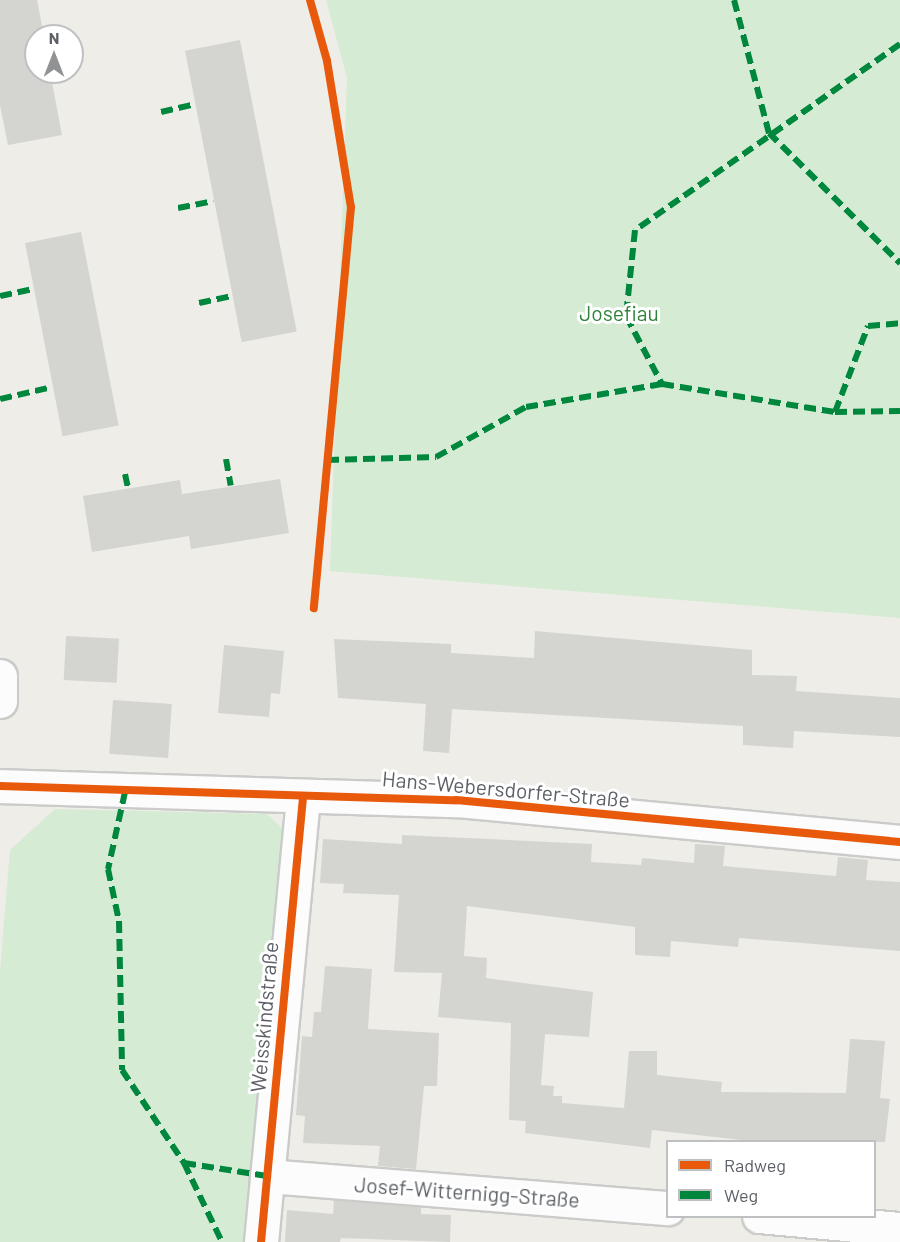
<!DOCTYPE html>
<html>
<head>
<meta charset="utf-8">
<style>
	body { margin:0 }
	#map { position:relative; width:900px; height:1242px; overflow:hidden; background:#eeede8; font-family:Barlow,sans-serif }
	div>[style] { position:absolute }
	.green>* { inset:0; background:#d5ebd4 }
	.building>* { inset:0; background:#d4d4d1; transform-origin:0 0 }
	.roads { filter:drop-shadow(2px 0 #cbcbca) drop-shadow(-2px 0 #cbcbca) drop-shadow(0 2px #cbcbca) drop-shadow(0 -2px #cbcbca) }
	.minor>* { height:33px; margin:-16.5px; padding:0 16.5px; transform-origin:16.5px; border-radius:16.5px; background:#fcfcfc }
	.quiet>* { height:6px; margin-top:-3px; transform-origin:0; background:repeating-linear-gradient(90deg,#00873e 0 12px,transparent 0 18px) }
	.cycleway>* { height:8px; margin:-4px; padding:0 4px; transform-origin:4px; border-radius:4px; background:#e8590c }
	span { translate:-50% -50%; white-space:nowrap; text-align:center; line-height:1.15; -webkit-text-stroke:6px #fff; paint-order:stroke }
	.park-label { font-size:21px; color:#30833a }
	.street-label { font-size:21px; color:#5d6167 }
	.legend { position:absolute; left:666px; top:1140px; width:210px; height:78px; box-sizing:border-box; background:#fff; border:2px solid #bec0c2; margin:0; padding:8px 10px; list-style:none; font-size:18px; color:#5d6167 }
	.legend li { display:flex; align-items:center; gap:12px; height:30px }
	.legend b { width:30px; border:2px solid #bec0c2 }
	.north { position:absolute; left:24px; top:24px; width:60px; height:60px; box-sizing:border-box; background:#fff; border:2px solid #bec0c2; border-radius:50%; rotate:0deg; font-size:16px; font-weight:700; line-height:24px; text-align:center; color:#5d6167 }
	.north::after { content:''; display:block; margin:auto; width:21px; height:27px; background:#909294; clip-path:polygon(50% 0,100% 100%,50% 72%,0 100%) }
</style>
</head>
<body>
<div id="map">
	<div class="green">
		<i style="clip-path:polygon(326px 0,900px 0,900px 618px,330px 571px,347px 78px)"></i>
		<i style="clip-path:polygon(55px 809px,267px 814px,283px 829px,248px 1242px,0 1242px,0 971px,10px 850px)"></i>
	</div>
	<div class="building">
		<i style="clip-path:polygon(0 0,37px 0,44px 36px,36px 36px,36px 72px,50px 72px,62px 135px,8px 145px,0 105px)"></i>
		<i style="left:240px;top:40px;width:297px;height:56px;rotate:79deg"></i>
		<i style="left:81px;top:232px;width:197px;height:57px;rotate:79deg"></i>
		<i style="clip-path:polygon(280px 479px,289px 533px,191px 549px,189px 536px,92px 552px,83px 496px,180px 480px,182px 494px)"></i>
		<i style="clip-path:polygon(535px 631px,752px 650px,752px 675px,797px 676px,796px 691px,900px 698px,900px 737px,794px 731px,793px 748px,743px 745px,743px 726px,452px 709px,449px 753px,423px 751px,426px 704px,338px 698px,334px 639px,451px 644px,451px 653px,534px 658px)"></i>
		<i style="left:66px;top:636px;width:53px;height:44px;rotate:3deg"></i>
		<i style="clip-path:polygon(224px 645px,284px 651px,280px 694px,271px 693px,269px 717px,218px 713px)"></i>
		<i style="left:113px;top:700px;width:59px;height:54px;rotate:4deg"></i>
		<i style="clip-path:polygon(402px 835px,592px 844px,591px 862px,641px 865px,642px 858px,694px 863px,695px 844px,725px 846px,723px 866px,836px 876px,838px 857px,868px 860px,866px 880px,900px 882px,900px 951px,739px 938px,738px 947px,671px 941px,670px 957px,635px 955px,635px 927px,467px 906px,464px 956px,487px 958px,486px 978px,593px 992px,589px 1037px,545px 1034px,541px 1085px,554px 1086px,553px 1096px,562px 1096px,562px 1103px,624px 1108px,629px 1051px,657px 1051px,657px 1075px,722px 1082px,721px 1092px,846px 1093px,850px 1039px,885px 1041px,880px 1098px,890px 1099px,885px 1142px,759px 1142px,652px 1130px,650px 1148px,525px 1133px,526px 1121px,509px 1120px,511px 1023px,438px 1017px,442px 973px,394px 972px,399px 895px,343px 893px,344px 884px,320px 883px,323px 839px,402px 844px)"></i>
		<i style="clip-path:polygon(325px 966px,372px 969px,368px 1029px,439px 1033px,437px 1086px,424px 1086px,416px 1169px,378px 1166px,380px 1146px,303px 1143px,305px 1116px,296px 1115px,302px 1036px,312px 1037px,314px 1012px,321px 1012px)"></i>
		<i style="clip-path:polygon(334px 1200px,421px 1207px,421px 1214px,451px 1215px,450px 1242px,341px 1238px,340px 1242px,285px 1242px,287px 1210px,333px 1214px)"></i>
	</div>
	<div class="roads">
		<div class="minor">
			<i style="left:0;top:676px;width:25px;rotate:90deg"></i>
			<i style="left:0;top:786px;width:456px;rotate:1.8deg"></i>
			<i style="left:456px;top:800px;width:446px;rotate:5.4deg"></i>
			<i style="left:267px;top:1176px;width:402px;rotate:4.6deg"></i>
			<i style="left:759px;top:1216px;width:142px;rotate:5.3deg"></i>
			<i style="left:261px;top:1242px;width:448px;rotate:-84.6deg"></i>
		</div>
	</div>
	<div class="quiet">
		<i style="left:734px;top:0;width:138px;rotate:75.3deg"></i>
		<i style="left:769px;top:133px;width:185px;rotate:44.8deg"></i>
		<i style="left:900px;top:44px;width:324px;rotate:144.9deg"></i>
		<i style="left:635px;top:230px;width:86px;rotate:96deg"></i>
		<i style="left:626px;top:316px;width:77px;rotate:62.1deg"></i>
		<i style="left:662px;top:384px;width:175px;rotate:9.2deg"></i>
		<i style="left:835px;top:412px;width:65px;rotate:-0.9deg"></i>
		<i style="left:161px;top:112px;width:35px;rotate:-13deg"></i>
		<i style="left:178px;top:208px;width:36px;rotate:-11deg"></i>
		<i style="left:0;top:296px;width:35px;rotate:-12deg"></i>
		<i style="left:199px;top:303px;width:33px;rotate:-12deg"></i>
		<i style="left:0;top:399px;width:53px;rotate:-13deg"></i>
		<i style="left:835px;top:412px;width:92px;rotate:-69deg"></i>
		<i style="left:868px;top:326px;width:32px;rotate:-5deg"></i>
		<i style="left:226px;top:459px;width:27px;rotate:80deg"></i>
		<i style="left:327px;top:460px;width:109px;rotate:-1.6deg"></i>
		<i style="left:436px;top:457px;width:103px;rotate:-29.1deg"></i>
		<i style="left:526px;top:407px;width:138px;rotate:-9.6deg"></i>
		<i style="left:125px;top:474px;width:14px;rotate:78deg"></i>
		<i style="left:125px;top:792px;width:79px;rotate:102.4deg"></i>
		<i style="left:108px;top:869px;width:53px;rotate:78.1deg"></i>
		<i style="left:119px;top:921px;width:149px;rotate:88.8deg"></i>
		<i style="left:122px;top:1070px;width:112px;rotate:56.3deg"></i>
		<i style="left:184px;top:1163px;width:88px;rotate:64.3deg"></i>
		<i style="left:184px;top:1163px;width:84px;rotate:8.9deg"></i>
	</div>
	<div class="cycleway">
		<i style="left:310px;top:0;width:63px;rotate:74.4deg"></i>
		<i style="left:327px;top:61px;width:148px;rotate:80.7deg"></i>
		<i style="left:351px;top:207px;width:403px;rotate:95.3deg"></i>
		<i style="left:0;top:786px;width:456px;rotate:1.8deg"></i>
		<i style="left:456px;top:800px;width:446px;rotate:5.4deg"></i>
		<i style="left:261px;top:1242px;width:448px;rotate:-84.6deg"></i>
	</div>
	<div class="park-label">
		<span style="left:619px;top:313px">Josefiau</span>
	</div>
	<div class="street-label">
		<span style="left:506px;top:789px;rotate:5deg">Hans-Webersdorfer-Straße</span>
		<span style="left:264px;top:1017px;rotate:-85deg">Weisskindstraße</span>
		<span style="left:467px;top:1192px;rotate:4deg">Josef-Witternigg-Straße</span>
	</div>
	<ul class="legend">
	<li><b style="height:8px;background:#e8590c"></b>Radweg</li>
	<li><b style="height:8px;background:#00873e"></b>Weg</li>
	</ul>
	<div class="north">N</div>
</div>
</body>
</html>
